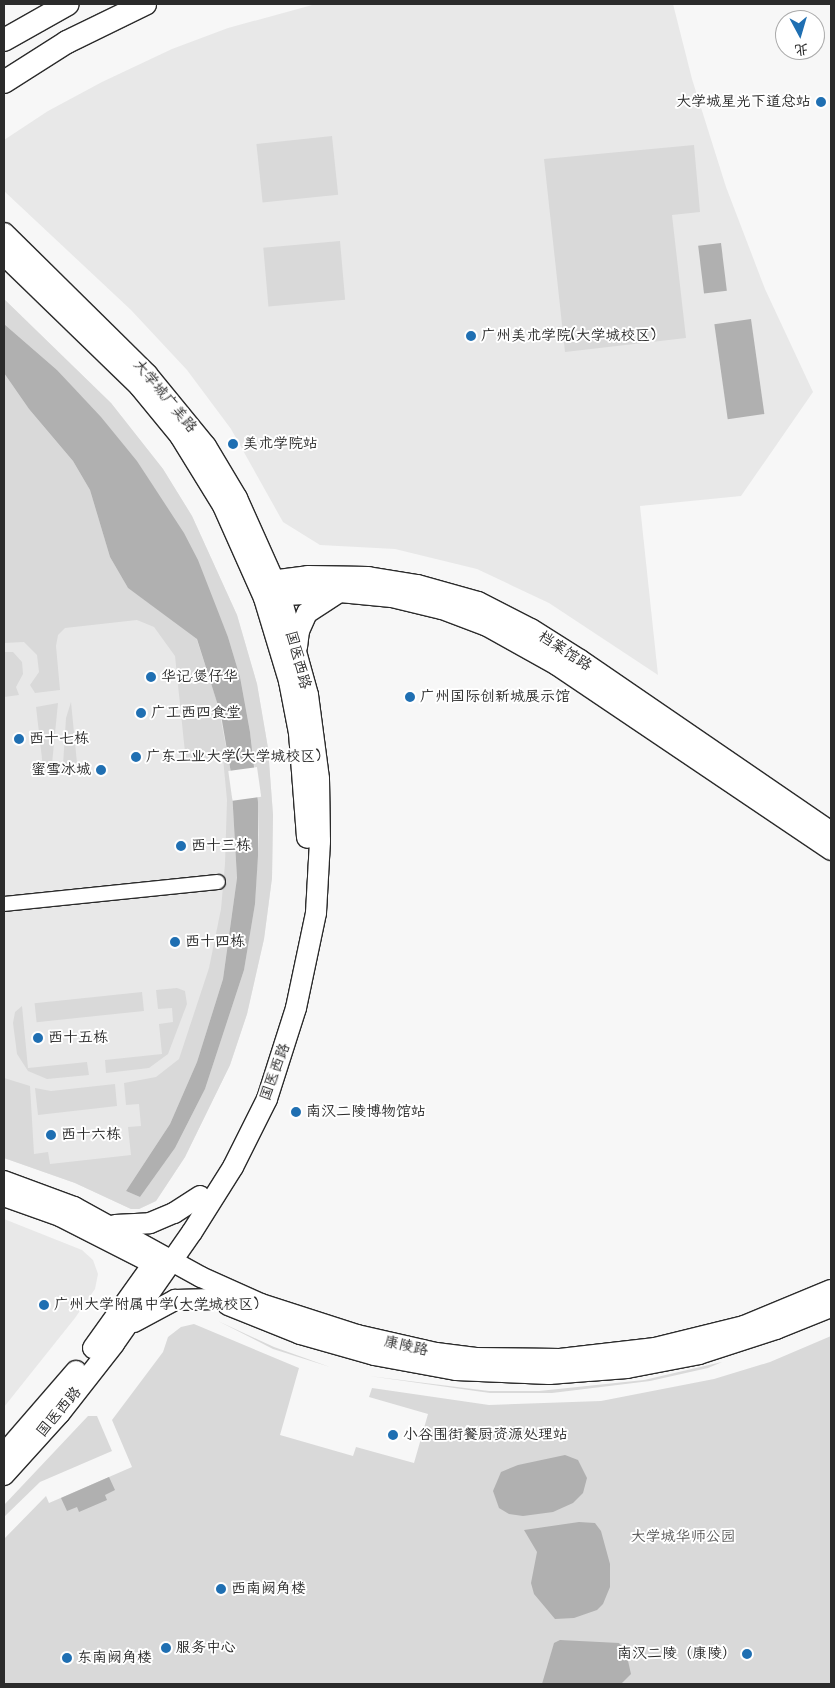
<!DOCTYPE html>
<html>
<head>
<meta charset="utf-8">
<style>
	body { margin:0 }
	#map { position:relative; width:835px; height:1688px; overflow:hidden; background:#f7f7f7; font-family:"Architects Daughter","LXGW WenKai TC",sans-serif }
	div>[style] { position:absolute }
	.built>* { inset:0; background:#e8e8e8 }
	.green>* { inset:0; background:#d9d9d9; transform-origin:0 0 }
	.water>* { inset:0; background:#b0b0b0; transform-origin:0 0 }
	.pier>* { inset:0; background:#f7f7f7; transform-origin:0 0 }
	.roads { filter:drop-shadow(1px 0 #2b2b2b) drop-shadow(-1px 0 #2b2b2b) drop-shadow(0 1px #2b2b2b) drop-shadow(0 -1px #2b2b2b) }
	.street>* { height:14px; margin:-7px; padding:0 7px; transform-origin:7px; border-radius:7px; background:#fff }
	.secondary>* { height:20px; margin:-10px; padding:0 10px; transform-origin:10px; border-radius:10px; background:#fff }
	.primary>* { height:22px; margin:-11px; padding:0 11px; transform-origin:11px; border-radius:11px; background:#fff }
	.dots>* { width:14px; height:14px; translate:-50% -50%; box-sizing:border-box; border:2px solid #fff; border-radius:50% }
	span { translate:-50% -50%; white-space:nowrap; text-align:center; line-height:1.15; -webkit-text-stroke:4px #fff; paint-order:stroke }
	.poi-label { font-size:15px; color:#2b2b2b }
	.right { translate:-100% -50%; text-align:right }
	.left { translate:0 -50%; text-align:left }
	.street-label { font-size:15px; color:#2b2b2b }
	.park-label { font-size:15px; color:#565656 }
	.frame { position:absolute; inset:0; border:5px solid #2b2b2b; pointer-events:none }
	.north { position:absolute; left:775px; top:10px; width:50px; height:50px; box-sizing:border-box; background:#fff; border:1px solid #aaa; border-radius:50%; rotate:174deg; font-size:14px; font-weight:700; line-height:20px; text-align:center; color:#2b2b2b }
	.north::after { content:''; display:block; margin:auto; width:18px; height:22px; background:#1f6fb2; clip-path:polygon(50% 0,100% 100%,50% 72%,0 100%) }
</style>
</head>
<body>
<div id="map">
	<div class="built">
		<i style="clip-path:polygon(316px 4px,673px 4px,692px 79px,726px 187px,765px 289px,813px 392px,741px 496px,640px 506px,658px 675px,549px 603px,477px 569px,395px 549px,320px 545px,283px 522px,231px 429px,187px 370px,131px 310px,4px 191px,4px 140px,48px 111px,102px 82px,172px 49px,228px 28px)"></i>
		<i style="clip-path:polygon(4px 299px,111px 403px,163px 469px,192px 516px,237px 615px,257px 684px,268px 748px,273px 815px,272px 878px,264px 939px,247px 1014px,230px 1065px,185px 1157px,156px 1201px,139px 1209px,131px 1209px,75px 1183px,4px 1158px)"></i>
		<i style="clip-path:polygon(4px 1219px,82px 1250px,93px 1260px,98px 1274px,95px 1289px,75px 1318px,4px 1407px)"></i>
	</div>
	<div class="green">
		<i style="left:332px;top:136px;width:59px;height:76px;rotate:84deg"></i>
		<i style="clip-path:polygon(694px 145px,700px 212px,672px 215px,686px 338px,565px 352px,544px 159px)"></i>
		<i style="left:340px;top:241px;width:59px;height:77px;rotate:85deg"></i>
		<i style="clip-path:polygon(4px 299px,111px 403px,163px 469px,192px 516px,237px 615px,257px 684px,268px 748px,273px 815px,272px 878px,264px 939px,247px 1014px,230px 1065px,185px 1157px,156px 1201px,139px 1209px,131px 1209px,75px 1183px,4px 1158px,4px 1078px,30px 1086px,34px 1154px,48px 1152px,50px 1164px,131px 1155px,128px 1127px,141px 1126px,139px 1104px,126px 1105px,124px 1083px,156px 1077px,179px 1059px,209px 968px,221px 909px,225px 864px,227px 800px,223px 758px,186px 762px,175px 656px,154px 627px,137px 620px,65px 628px,58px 635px,56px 646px,60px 690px,35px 693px,30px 685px,39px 672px,37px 655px,24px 642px,4px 643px,4px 373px,29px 409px,73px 461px,90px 490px,110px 557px,128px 588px,196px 637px,218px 705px,231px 773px,237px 878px,223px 979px,197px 1062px,170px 1124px,126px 1191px,140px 1197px,175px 1148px,205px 1089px,244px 970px,255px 904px,259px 835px,257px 787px,250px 732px,240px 677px,228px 637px,192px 549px,137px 461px,116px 436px,57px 370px,4px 324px)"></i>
		<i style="clip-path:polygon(4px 652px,13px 652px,22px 662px,23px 674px,16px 687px,19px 695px,4px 697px)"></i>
		<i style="clip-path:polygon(71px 702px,77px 763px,63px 765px,66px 718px)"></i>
		<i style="clip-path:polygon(58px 703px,51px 774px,44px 776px,36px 707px)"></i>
		<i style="clip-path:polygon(177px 988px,185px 991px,187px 1004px,168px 1054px,149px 1068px,106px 1073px,105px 1060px,162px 1054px,159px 1024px,173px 1022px,172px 1008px,158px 1009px,156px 990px)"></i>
		<i style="left:142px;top:992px;width:19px;height:108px;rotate:84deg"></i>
		<i style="clip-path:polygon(22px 1006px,28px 1068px,87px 1062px,89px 1075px,47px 1079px,28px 1071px,17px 1054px,13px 1023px,15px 1012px)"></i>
		<i style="clip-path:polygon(115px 1084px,117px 1106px,38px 1115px,35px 1088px,51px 1091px)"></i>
		<i style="clip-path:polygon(218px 1321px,274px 1347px,330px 1367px,273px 1349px)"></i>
		<i style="clip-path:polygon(194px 1324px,299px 1368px,280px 1435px,353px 1456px,356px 1447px,414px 1463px,428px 1414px,369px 1397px,372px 1388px,489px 1405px,601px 1401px,714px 1379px,770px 1362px,831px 1336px,831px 1684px,4px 1684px,4px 1539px,46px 1496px,49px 1503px,132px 1467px,112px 1420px,163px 1352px,168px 1337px,181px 1327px)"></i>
		<i style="clip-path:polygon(722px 1362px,708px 1368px,650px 1381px,552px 1393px,490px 1393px,369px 1376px,489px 1391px,539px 1391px,644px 1380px)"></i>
		<i style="clip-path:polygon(88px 1416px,97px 1416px,112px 1451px,40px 1482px,4px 1517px,4px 1505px)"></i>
	</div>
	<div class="water">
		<i style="left:721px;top:243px;width:48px;height:23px;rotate:83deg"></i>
		<i style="left:751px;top:319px;width:96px;height:37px;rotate:82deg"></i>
		<i style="clip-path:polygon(4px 324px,57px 370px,101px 417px,137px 461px,184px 533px,198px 560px,228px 637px,240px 677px,250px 732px,258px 802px,258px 856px,255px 904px,244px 970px,205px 1089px,175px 1148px,140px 1197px,126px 1191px,170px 1124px,197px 1062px,223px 979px,237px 878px,231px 773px,221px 715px,197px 639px,128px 588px,110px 557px,90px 490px,73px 461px,29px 409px,4px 373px)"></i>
		<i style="clip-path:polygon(565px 1455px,578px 1460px,587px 1478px,583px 1493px,573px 1503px,553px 1512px,523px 1516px,509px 1514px,499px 1508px,493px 1491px,501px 1472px,518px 1465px)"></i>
		<i style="clip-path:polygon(109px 1477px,115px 1490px,105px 1495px,107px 1500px,79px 1512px,77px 1507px,67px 1511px,61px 1498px)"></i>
		<i style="clip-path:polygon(579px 1522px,595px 1523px,601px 1531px,610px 1564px,610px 1587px,603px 1604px,597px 1610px,574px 1618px,555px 1619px,534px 1594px,531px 1583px,537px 1552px,524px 1530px)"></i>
		<i style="clip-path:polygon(560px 1640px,619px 1643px,626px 1652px,631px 1674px,621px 1684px,542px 1684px,554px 1643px)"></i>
	</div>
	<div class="pier">
		<i style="left:257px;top:767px;width:30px;height:29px;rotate:82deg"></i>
	</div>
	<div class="roads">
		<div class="street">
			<i style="left:4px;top:904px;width:215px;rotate:-5.9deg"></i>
		</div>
		<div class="secondary">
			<i style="left:4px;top:233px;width:201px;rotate:44.6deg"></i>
			<i style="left:147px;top:374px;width:93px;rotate:50.7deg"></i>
			<i style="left:206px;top:446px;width:61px;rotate:59.2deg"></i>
			<i style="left:237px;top:498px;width:105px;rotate:65.9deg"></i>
			<i style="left:280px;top:594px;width:105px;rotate:74.5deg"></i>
			<i style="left:308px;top:695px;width:85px;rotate:82.5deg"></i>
			<i style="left:319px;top:779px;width:62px;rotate:89.1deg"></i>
			<i style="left:320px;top:841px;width:72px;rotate:93.2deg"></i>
			<i style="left:316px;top:913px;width:97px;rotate:101.9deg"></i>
			<i style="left:296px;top:1008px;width:96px;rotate:107.7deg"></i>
			<i style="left:267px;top:1099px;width:76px;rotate:116.6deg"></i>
			<i style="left:233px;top:1167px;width:77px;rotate:122.2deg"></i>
			<i style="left:192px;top:1232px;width:136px;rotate:124.9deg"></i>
			<i style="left:114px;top:1344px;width:88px;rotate:128deg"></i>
			<i style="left:60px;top:1413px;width:84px;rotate:132.1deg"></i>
			<i style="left:4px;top:255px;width:188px;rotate:44.1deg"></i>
			<i style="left:139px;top:386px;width:65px;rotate:50.6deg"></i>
			<i style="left:180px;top:436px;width:82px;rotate:58.4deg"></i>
			<i style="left:223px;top:506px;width:101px;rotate:66deg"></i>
			<i style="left:264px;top:598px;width:87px;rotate:73.2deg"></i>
			<i style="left:289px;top:681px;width:53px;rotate:79.1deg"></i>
			<i style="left:299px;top:733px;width:105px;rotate:85.6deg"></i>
			<i style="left:263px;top:582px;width:45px;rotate:-7.6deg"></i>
			<i style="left:308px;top:576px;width:60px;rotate:1deg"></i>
			<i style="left:368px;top:577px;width:50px;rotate:9.3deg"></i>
			<i style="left:417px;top:585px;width:63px;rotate:15.6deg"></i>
			<i style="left:478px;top:602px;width:59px;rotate:27deg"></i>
			<i style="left:531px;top:629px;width:58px;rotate:32.3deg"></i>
			<i style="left:580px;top:660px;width:304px;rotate:34.4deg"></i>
			<i style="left:269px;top:596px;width:71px;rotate:-3.2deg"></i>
			<i style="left:340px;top:592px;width:52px;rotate:5.5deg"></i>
			<i style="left:392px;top:597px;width:51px;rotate:13.5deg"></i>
			<i style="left:442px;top:609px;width:48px;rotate:20.7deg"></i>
			<i style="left:487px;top:626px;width:80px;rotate:29.1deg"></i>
			<i style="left:557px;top:665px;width:331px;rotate:34deg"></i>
			<i style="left:297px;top:647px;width:16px;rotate:-83deg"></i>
			<i style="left:299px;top:631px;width:20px;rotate:-66deg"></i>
			<i style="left:307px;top:613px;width:37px;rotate:-33deg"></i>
			<i style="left:4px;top:1181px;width:75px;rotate:20.4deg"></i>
			<i style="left:74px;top:1207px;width:145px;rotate:28.9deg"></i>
			<i style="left:201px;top:1277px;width:66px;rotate:24.2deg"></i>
			<i style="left:261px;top:1304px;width:101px;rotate:17.9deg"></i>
			<i style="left:357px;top:1335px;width:81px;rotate:12.8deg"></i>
			<i style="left:436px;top:1353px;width:40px;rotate:7.1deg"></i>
			<i style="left:476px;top:1358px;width:84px;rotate:0.7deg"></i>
			<i style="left:560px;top:1359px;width:96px;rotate:-6.6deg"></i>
			<i style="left:655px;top:1348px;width:92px;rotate:-13.9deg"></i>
			<i style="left:744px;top:1326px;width:94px;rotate:-22.5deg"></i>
			<i style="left:4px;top:1196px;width:59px;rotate:19.7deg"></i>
			<i style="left:60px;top:1216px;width:108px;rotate:27deg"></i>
			<i style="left:115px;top:1225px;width:35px;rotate:-3deg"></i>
			<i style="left:150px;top:1223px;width:26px;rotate:-23deg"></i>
			<i style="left:174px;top:1213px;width:31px;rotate:-33deg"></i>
			<i style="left:228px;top:1305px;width:78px;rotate:21.9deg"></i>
			<i style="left:300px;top:1334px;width:77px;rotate:15.8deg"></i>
			<i style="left:374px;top:1355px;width:83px;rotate:10.4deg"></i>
			<i style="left:456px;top:1370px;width:93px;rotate:2.5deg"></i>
			<i style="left:549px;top:1374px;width:78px;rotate:-4.4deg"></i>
			<i style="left:627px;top:1368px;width:73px;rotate:-11deg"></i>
			<i style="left:699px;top:1354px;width:81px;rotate:-18deg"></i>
			<i style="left:776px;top:1329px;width:59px;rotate:-21.8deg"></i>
			<i style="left:134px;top:1322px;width:47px;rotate:-28.2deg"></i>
			<i style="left:175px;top:1300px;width:40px;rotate:-1.4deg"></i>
			<i style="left:93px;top:1348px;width:98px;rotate:-54.5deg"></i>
			<i style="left:4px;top:1454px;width:110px;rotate:-49.1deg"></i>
		</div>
		<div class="primary">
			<i style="left:4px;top:40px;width:73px;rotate:-29.4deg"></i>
			<i style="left:4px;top:82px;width:75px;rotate:-32.4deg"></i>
			<i style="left:67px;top:42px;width:87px;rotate:-26deg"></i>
		</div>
	</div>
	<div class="dots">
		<i style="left:821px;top:102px;background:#1f6fb2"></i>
		<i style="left:471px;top:336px;background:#1f6fb2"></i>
		<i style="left:233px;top:444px;background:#1f6fb2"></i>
		<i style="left:151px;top:677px;background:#1f6fb2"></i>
		<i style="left:410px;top:697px;background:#1f6fb2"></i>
		<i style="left:141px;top:713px;background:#1f6fb2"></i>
		<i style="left:19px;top:739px;background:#1f6fb2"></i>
		<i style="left:136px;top:757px;background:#1f6fb2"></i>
		<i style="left:101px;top:770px;background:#1f6fb2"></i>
		<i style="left:181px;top:846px;background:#1f6fb2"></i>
		<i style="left:175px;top:942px;background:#1f6fb2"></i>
		<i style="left:38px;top:1038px;background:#1f6fb2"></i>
		<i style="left:296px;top:1112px;background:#1f6fb2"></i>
		<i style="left:51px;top:1135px;background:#1f6fb2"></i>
		<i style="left:44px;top:1305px;background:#1f6fb2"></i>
		<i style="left:393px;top:1435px;background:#1f6fb2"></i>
		<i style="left:221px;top:1589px;background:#1f6fb2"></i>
		<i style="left:166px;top:1648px;background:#1f6fb2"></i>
		<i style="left:747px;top:1654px;background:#1f6fb2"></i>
		<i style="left:67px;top:1658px;background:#1f6fb2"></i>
	</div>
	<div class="poi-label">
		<span class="right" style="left:811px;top:102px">大学城星光下道总站</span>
		<span class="left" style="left:481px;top:336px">广州美术学院(大学城校区)</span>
		<span class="left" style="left:243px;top:444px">美术学院站</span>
		<span class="left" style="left:161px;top:677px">华记·煲仔华</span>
		<span class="left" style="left:420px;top:697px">广州国际创新城展示馆</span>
		<span class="left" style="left:151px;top:713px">广工西四食堂</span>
		<span class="left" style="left:29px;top:739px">西十七栋</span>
		<span class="left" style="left:146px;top:757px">广东工业大学(大学城校区)</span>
		<span class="right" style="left:91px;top:770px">蜜雪冰城</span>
		<span class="left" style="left:191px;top:846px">西十三栋</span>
		<span class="left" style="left:185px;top:942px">西十四栋</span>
		<span class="left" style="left:48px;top:1038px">西十五栋</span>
		<span class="left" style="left:306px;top:1112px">南汉二陵博物馆站</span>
		<span class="left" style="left:61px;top:1135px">西十六栋</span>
		<span class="left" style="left:54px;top:1305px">广州大学附属中学(大学城校区)</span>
		<span class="left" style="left:403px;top:1435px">小谷围街餐厨资源处理站</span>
		<span class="left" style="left:231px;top:1589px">西南阙角楼</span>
		<span class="left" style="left:176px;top:1648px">服务中心</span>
		<span class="right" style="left:737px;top:1654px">南汉二陵（康陵）</span>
		<span class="left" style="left:77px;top:1658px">东南阙角楼</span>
	</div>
	<div class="street-label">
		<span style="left:165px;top:396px;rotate:50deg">大学城广美路</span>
		<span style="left:565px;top:651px;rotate:33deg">档案馆路</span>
		<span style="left:298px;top:660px;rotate:75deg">国医西路</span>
		<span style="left:275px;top:1072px;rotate:-70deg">国医西路</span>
		<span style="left:406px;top:1346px;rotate:12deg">康陵路</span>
		<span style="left:59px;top:1412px;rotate:-50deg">国医西路</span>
	</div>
	<div class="park-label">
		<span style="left:683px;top:1537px">大学城华师公园</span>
	</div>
	<div class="frame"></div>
	<div class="north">北</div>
</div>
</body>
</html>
